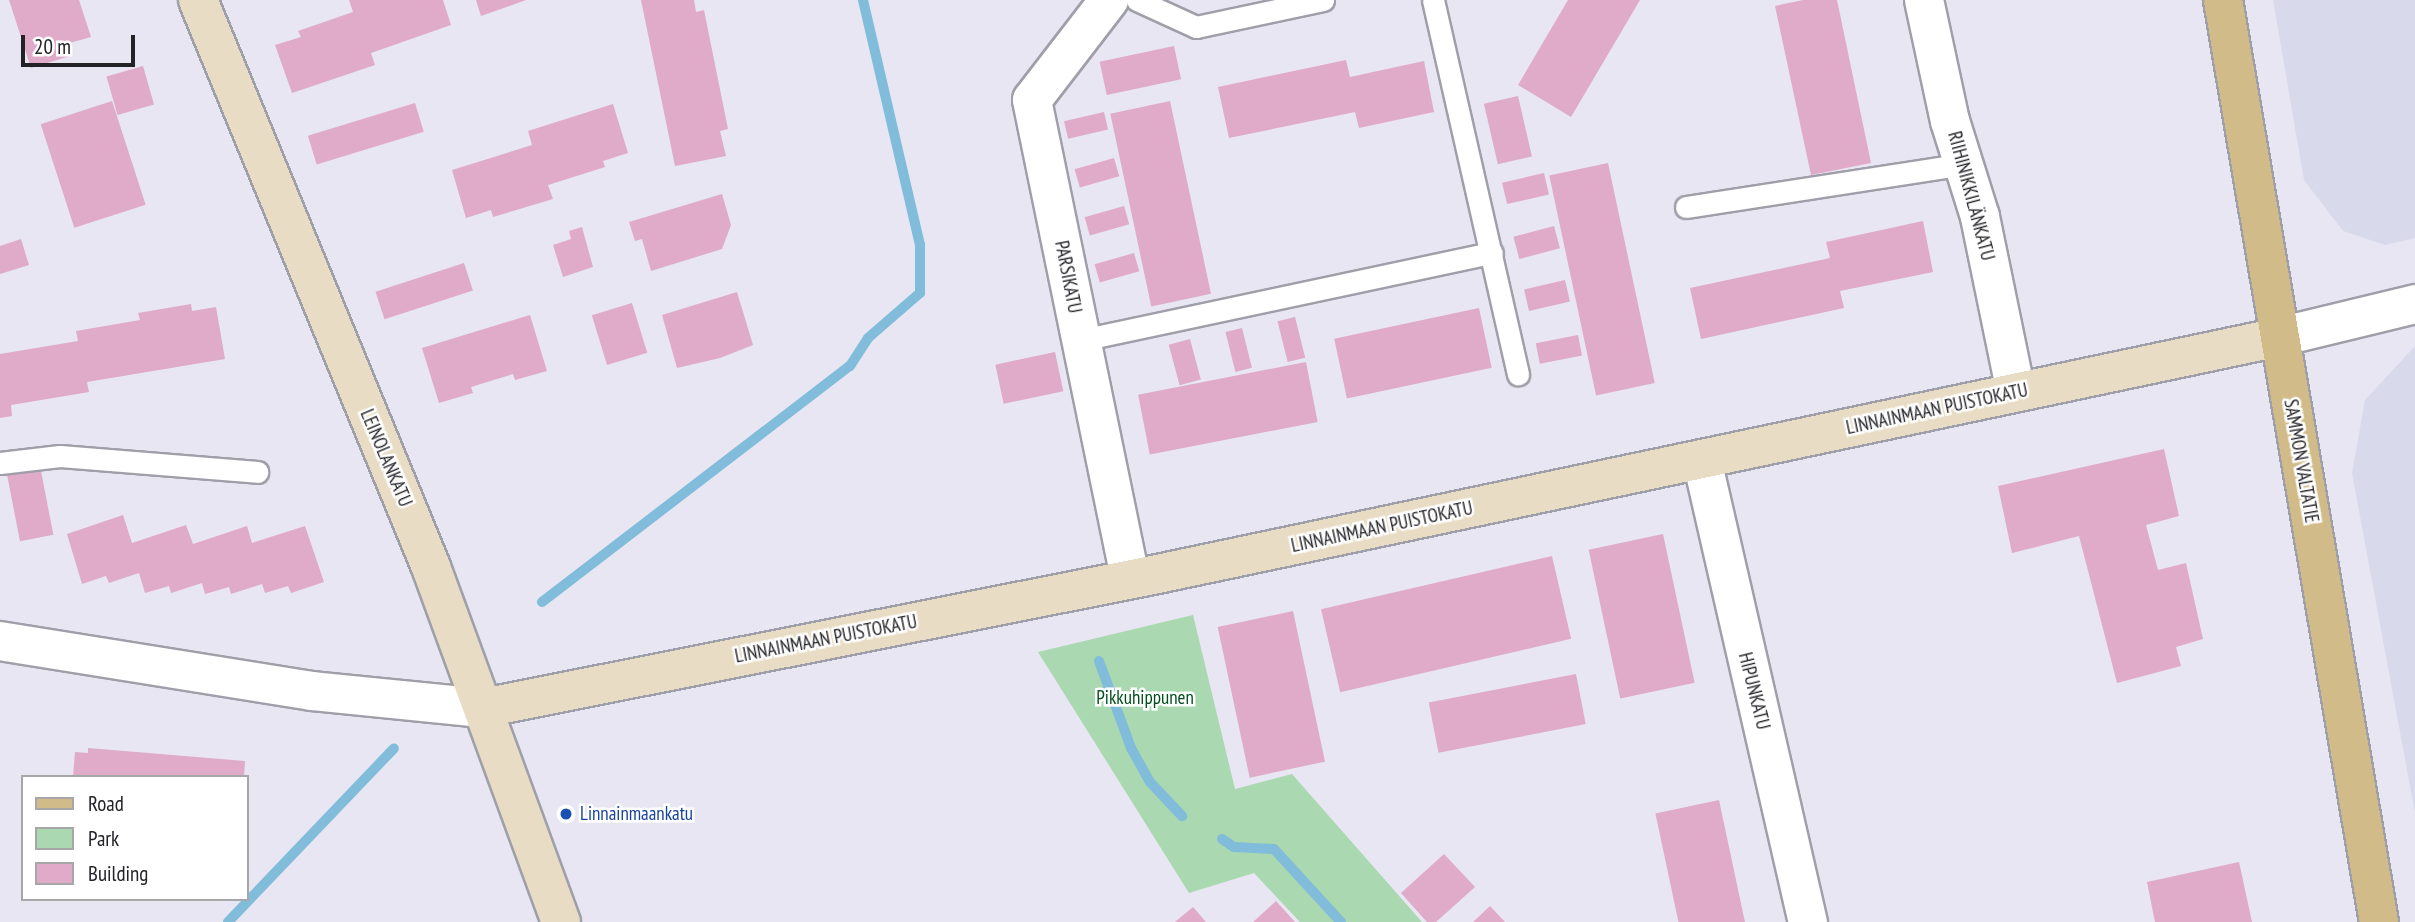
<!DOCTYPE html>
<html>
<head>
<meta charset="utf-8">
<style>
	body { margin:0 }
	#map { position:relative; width:2415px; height:922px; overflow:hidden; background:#e7e6f2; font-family:"PT Sans Narrow",sans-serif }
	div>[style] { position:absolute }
	.built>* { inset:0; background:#d9d9ec }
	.green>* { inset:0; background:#aad8b1 }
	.stream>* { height:10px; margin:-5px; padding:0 5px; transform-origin:5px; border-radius:5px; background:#81bcda }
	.building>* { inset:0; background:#e0aac9; transform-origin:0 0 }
	.roads { filter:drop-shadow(2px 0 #9f9fa9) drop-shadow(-2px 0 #9f9fa9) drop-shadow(0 2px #9f9fa9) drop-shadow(0 -2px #9f9fa9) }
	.lane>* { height:21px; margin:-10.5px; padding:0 10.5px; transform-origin:10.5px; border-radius:10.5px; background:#fff }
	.street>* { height:38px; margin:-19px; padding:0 19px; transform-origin:19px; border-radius:19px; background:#fff }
	.secondary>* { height:38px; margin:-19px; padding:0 19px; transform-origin:19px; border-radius:19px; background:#e8ddc4 }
	.primary>* { height:38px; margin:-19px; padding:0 19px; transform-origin:19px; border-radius:19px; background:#d0bb89 }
	.dots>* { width:19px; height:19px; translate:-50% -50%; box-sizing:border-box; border:4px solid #fff; border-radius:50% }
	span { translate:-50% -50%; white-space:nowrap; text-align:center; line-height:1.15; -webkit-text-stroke:5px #fff; paint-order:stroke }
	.street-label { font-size:19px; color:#232227 }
	.park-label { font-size:19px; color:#004e1d }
	.transit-label { font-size:19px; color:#164399 }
	.left { translate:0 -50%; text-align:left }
	.legend { position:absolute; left:21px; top:775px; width:228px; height:126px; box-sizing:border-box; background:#fff; border:2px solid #a7a7a9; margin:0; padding:9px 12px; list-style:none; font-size:21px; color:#232227 }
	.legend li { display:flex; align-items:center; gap:14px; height:35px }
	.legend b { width:35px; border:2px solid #a7a7a9 }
	.scale { position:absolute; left:21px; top:35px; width:114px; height:32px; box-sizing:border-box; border:4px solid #232227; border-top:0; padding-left:9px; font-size:21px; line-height:24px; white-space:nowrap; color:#232227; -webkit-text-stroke:5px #fff; paint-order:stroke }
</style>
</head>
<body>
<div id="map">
	<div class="built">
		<i style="clip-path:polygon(2273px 0,2415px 0,2415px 238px,2385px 245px,2343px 231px,2304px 180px)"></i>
		<i style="clip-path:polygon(2415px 346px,2415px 813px,2352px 473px,2365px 400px)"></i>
	</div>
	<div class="green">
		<i style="clip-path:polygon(1193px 615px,1235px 789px,1292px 774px,1422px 922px,1300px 922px,1254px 873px,1189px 893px,1038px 652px)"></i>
	</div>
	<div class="stream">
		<i style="left:542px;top:602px;width:388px;rotate:-37.5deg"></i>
		<i style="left:850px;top:366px;width:33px;rotate:-57deg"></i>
		<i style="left:868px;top:338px;width:69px;rotate:-40.9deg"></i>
		<i style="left:920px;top:293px;width:48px;rotate:-90deg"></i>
		<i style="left:920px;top:245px;width:252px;rotate:-103.1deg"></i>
		<i style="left:1099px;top:661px;width:93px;rotate:69.8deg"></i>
		<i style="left:1131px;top:748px;width:39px;rotate:61deg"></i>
		<i style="left:1150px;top:782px;width:47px;rotate:46.7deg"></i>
		<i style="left:1222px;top:839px;width:14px;rotate:34deg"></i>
		<i style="left:1234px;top:847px;width:40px;rotate:2.9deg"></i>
		<i style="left:1274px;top:849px;width:99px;rotate:47.5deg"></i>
		<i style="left:228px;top:922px;width:240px;rotate:-46.3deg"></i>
	</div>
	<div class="building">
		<i style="clip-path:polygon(9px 0,79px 0,91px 37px,66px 44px,70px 56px,31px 68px)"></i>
		<i style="clip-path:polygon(349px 0,443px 0,451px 25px,371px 53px,375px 65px,292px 93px,275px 45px,301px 37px,298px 31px,353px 12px)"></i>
		<i style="clip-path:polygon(476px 0,526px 0,481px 16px)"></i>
		<i style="clip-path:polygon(641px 0,694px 0,696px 12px,704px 10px,728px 129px,720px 131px,726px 156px,675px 166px)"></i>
		<i style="clip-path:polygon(1568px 0,1640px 0,1571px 117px,1518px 85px)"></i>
		<i style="clip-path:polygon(1803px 0,1837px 0,1871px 163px,1811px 175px,1775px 6px)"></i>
		<i style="left:1174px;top:46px;width:34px;height:76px;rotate:78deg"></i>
		<i style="clip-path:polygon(1346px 60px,1350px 77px,1424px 61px,1434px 112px,1359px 128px,1355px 112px,1229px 138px,1218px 87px)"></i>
		<i style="left:143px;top:66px;width:40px;height:38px;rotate:74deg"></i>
		<i style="left:1518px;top:96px;width:62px;height:35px;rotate:77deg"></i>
		<i style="left:112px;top:101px;width:109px;height:75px;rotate:72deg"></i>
		<i style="left:1170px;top:101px;width:197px;height:61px;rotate:78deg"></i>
		<i style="left:415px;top:103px;width:30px;height:112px;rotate:73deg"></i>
		<i style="clip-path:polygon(613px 104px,628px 153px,603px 161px,605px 167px,548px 185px,553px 199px,493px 217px,491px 210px,466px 218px,452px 170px,532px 145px,528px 131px)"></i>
		<i style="left:1104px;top:112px;width:18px;height:41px;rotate:77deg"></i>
		<i style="left:1114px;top:158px;width:19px;height:41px;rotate:74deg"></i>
		<i style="left:1608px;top:163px;width:225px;height:60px;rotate:78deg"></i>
		<i style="left:1544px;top:173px;width:22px;height:43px;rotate:77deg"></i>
		<i style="clip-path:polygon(722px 194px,731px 225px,722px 249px,651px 271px,642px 239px,635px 241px,629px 222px)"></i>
		<i style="left:1124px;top:206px;width:19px;height:41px;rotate:74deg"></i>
		<i style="clip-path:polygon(1923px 221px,1933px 272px,1840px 291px,1844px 308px,1701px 339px,1690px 288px,1830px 258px,1826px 242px)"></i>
		<i style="left:1554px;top:226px;width:23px;height:42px;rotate:75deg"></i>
		<i style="clip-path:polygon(582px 227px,593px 267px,563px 277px,553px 245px,571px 239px,569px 231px)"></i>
		<i style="clip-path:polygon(21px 239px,29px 265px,0 274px,0 246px)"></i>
		<i style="left:1134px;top:253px;width:19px;height:41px;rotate:74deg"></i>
		<i style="left:464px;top:263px;width:29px;height:93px;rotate:72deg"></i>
		<i style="left:1565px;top:280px;width:22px;height:42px;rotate:77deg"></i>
		<i style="clip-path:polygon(737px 292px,753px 345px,720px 358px,677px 368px,662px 315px)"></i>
		<i style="left:632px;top:303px;width:52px;height:42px;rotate:73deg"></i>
		<i style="clip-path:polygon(191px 304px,192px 311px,216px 307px,225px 359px,87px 382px,89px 392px,11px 405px,12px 416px,0 418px,0 354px,78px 341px,76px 331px,140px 320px,138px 313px)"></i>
		<i style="left:1479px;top:308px;width:61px;height:148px;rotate:78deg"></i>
		<i style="clip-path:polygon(530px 315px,547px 371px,515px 380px,513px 374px,471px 387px,473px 393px,439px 403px,422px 348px)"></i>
		<i style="left:1295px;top:317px;width:42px;height:18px;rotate:76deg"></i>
		<i style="left:1242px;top:328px;width:41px;height:17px;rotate:76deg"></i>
		<i style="left:1578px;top:335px;width:21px;height:43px;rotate:79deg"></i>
		<i style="left:1190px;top:339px;width:42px;height:22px;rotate:75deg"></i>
		<i style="left:1055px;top:352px;width:40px;height:61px;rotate:78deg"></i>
		<i style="left:1306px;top:362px;width:61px;height:171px;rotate:79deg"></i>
		<i style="clip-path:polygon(2164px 449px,2179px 516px,2146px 525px,2158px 570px,2186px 563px,2203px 639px,2176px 647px,2181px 666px,2117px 683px,2079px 536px,2012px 553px,1998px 486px)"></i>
		<i style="left:40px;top:466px;width:70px;height:34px;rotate:79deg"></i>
		<i style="clip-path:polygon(123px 515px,132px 543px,186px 525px,193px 544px,247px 526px,252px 543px,305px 526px,324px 582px,291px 593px,288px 586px,265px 593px,262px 584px,231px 594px,229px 587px,205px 594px,202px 583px,171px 593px,169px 586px,145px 593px,139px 573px,109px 583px,106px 576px,82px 584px,67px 534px)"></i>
		<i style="left:1663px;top:534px;width:152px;height:76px;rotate:78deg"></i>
		<i style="left:1552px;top:556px;width:85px;height:237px;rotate:77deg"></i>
		<i style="left:1293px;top:611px;width:154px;height:77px;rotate:78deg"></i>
		<i style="left:1576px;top:674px;width:51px;height:150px;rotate:79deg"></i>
		<i style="clip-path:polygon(88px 748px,245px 761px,244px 777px,73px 777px,75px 752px,88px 753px)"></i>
		<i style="left:1719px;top:800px;width:125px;height:65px;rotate:78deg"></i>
		<i style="clip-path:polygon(1444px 854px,1475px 887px,1436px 922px,1427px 922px,1401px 893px)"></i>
		<i style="clip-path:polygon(2239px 862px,2252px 922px,2155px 922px,2147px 882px)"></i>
		<i style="clip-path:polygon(1276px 901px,1295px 922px,1253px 922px)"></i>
		<i style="clip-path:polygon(1490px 906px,1505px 922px,1473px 922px)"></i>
		<i style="clip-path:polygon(1193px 907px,1206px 922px,1175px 922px)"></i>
	</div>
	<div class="roads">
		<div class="lane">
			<i style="left:1137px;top:0;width:65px;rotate:24.6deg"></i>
			<i style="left:1196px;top:27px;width:130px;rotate:-12deg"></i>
			<i style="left:1433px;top:0;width:384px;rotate:77.2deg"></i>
			<i style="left:1686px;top:207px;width:282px;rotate:-8.8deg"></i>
			<i style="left:1081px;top:340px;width:420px;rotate:-12deg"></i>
			<i style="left:0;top:463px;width:60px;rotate:-6.7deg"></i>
			<i style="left:60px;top:456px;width:198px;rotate:4.6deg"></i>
		</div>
		<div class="street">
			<i style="left:1109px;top:0;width:126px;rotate:127.6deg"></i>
			<i style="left:1032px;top:100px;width:488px;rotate:78.4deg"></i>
			<i style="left:1924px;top:0;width:124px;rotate:77.9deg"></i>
			<i style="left:1950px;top:121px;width:101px;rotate:72.6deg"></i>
			<i style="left:1980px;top:217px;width:179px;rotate:78.4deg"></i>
			<i style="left:2279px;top:337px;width:140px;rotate:-13.6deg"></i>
			<i style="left:1702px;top:460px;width:474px;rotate:77.1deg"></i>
			<i style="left:0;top:641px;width:316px;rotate:9.1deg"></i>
			<i style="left:312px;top:691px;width:172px;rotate:5.7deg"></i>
		</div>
		<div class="secondary">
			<i style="left:198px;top:0;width:613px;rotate:67.66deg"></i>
			<i style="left:431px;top:567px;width:378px;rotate:69.9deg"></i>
			<i style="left:483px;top:708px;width:678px;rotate:-11.23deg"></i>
			<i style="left:1148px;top:576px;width:1156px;rotate:-11.93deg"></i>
		</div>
		<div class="primary">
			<i style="left:2223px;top:0;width:935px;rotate:80.4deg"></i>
		</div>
	</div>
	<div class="dots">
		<i style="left:566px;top:814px;background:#1a4fb4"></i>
	</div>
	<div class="street-label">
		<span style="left:1971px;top:196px;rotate:75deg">RIIHINIKKILÄNKATU</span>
		<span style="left:1068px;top:277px;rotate:79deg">PARSIKATU</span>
		<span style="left:1937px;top:409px;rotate:-12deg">LINNAINMAAN PUISTOKATU</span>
		<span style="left:386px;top:458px;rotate:67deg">LEINOLANKATU</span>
		<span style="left:2301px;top:461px;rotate:80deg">SAMMON VALTATIE</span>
		<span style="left:1382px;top:527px;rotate:-12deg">LINNAINMAAN PUISTOKATU</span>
		<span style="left:826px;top:639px;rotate:-11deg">LINNAINMAAN PUISTOKATU</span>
		<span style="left:1754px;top:691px;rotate:76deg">HIPUNKATU</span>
	</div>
	<div class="park-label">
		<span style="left:1145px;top:698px">Pikkuhippunen</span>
	</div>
	<div class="transit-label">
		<span class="left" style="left:580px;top:814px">Linnainmaankatu</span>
	</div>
	<ul class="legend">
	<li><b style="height:9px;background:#d0bb89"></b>Road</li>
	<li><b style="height:19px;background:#aad8b1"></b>Park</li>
	<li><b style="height:19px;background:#e0aac9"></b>Building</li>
	</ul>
	<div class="scale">20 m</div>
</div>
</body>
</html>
